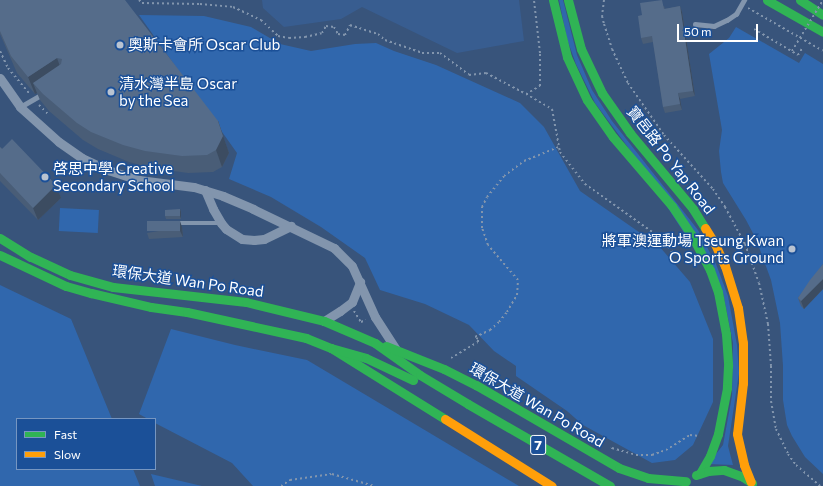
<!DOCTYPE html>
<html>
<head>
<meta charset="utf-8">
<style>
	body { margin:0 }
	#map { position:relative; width:823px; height:486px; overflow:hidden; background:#38547b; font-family:Commissioner,"Noto Sans TC",sans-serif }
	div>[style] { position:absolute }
	.green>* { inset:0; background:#3067ad; transform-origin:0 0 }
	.water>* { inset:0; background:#385d90 }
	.path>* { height:2px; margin-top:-1px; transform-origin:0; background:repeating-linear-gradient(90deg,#8295ad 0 2px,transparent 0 5px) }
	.lane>* { height:4.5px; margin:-2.25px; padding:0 2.25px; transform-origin:2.25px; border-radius:2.25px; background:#8295ad }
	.street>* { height:9px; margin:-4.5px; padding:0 4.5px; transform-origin:4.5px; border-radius:4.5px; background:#8295ad }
	.fast>* { height:9px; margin:-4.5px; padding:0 4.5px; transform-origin:4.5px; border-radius:4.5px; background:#30b455 }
	.slow>* { height:9px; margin:-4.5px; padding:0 4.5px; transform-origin:4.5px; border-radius:4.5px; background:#ff9f0a }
	.path-bridge>* { height:2px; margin-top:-1px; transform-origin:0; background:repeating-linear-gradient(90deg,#8295ad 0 2px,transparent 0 5px) }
	.lane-bridge>* { height:4.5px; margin:-2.25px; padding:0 2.25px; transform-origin:2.25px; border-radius:2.25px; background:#8295ad }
	.fast-bridge>* { height:9px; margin:-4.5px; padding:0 4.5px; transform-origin:4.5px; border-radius:4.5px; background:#30b455 }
	.wall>* { inset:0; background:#495d77 }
	.shaded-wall>* { inset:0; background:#3c4c61 }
	.building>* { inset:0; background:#556c8a; transform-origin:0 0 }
	.dots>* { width:11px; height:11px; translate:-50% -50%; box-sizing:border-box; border:2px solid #1b5098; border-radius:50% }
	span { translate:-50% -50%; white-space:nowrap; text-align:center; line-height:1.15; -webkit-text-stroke:3px #1b5098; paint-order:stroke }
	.shield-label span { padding:1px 3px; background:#1b5098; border:1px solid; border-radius:3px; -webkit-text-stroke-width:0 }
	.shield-label { font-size:14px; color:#fff; font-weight:700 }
	.poi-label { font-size:15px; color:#fff }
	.left { translate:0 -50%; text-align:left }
	.right { translate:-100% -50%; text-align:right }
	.street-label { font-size:15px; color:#fff }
	.legend { position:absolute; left:16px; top:418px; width:140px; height:52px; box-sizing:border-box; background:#1b5098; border:1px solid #7696c1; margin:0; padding:5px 7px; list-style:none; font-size:12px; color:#fff }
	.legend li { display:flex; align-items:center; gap:8px; height:20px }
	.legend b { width:20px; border:1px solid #7696c1 }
	.scale { position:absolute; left:677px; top:24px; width:81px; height:18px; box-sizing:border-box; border:2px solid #fff; border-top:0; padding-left:5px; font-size:12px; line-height:14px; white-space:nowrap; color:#fff; -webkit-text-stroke:3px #1b5098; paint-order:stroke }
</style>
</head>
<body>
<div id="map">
	<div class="green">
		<i style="clip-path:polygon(559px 0,563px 0,577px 55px,592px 90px,612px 121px,698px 230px,716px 264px,728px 296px,737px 345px,739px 373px,728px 446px,733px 465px,708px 464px,723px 445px,732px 396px,733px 343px,723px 293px,633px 154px,595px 103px,576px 64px,567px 39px)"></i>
		<i style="clip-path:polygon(139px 15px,204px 16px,251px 27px,280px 44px,311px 51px,355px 44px,376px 43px,394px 51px,436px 65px,520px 103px,544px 127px,580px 191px,659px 246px,690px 282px,713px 339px,713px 402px,693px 445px,675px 460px,652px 463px,583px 425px,567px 411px,516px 376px,516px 366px,494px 351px,469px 325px,425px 304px,380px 290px,365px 258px,321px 227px,271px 197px,229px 179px,237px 153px)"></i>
		<i style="clip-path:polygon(736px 27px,799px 63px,805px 53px,823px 64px,823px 474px,805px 457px,792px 436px,787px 425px,783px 400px,783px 366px,780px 323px,771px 280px,756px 239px,746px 220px,723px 183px,721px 172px,719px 151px,722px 130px,709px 54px,729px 38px)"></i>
		<i style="left:60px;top:208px;width:39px;height:23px;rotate:3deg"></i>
		<i style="clip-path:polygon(0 285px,71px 319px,112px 419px,17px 419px,17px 469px,133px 469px,140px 486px,0 486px)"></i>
		<i style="clip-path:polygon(171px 329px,235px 345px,307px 360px,519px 486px,253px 486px,232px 463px,155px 423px,155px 419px,148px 419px,139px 414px)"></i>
		<i style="clip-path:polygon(151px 474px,202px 486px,155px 486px)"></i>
	</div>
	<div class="water">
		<i style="clip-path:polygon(262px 0,519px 0,524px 41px,457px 53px,362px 7px,341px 19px,284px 27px,263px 8px)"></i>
	</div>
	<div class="path">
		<i style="left:139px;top:0;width:4px;rotate:45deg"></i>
		<i style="left:142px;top:3px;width:58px;rotate:1deg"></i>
		<i style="left:200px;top:4px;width:33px;rotate:5deg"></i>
		<i style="left:233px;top:7px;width:31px;rotate:25deg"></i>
		<i style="left:261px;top:20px;width:23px;rotate:43deg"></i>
		<i style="left:278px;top:36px;width:11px;rotate:10deg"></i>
		<i style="left:289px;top:38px;width:16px;rotate:-4deg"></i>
		<i style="left:305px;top:37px;width:17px;rotate:-13deg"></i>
		<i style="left:322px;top:33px;width:8px;rotate:-60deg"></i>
		<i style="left:326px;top:26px;width:8px;rotate:7deg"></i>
		<i style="left:334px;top:27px;width:8px;rotate:60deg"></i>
		<i style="left:338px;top:34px;width:7px;rotate:8deg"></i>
		<i style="left:345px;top:35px;width:11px;rotate:-63deg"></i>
		<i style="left:350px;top:25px;width:29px;rotate:18deg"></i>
		<i style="left:378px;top:34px;width:9px;rotate:41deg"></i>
		<i style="left:385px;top:40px;width:39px;rotate:19deg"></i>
		<i style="left:422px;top:53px;width:18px"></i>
		<i style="left:440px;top:53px;width:36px;rotate:37deg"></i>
		<i style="left:469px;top:75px;width:17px;rotate:-7deg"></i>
		<i style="left:486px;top:73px;width:45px;rotate:27.7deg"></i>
		<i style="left:526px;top:94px;width:16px;rotate:-30deg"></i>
		<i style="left:540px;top:86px;width:33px;rotate:-90deg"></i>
		<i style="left:540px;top:53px;width:53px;rotate:-96.5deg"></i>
		<i style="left:604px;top:0;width:16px;rotate:97deg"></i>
		<i style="left:602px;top:16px;width:8px;rotate:76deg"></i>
		<i style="left:604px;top:24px;width:26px;rotate:72deg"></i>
		<i style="left:612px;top:49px;width:38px;rotate:65deg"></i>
		<i style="left:628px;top:83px;width:63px;rotate:55.3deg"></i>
		<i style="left:664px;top:135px;width:73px;rotate:47.8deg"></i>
		<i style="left:713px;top:189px;width:22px;rotate:56deg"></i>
		<i style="left:725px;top:207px;width:42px;rotate:61.6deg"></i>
		<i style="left:745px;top:244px;width:41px;rotate:70.3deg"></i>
		<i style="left:759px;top:283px;width:42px;rotate:77.6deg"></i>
		<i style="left:768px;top:324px;width:42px;rotate:85.9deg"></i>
		<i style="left:771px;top:366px;width:35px;rotate:90deg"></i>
		<i style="left:771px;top:401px;width:28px;rotate:80deg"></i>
		<i style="left:776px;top:429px;width:28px;rotate:64deg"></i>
		<i style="left:788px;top:454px;width:14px;rotate:54deg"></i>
		<i style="left:796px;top:465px;width:32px;rotate:41deg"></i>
		<i style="left:748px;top:8px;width:86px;rotate:29.8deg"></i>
		<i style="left:754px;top:29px;width:51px;rotate:30.6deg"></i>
		<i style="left:798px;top:55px;width:9px;rotate:-58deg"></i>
		<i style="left:0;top:51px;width:19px;rotate:65deg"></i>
		<i style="left:8px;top:68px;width:34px;rotate:50deg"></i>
		<i style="left:526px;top:94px;width:30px;rotate:30deg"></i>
		<i style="left:552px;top:109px;width:44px;rotate:79.5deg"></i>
		<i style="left:560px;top:152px;width:41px;rotate:52deg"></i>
		<i style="left:585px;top:184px;width:95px;rotate:35.5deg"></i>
		<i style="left:662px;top:239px;width:18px;rotate:52deg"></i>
		<i style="left:39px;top:105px;width:13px;rotate:45deg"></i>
		<i style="left:354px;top:311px;width:13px;rotate:58deg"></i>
		<i style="left:361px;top:322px;width:5px;rotate:-22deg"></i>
		<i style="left:451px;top:358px;width:31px;rotate:-31deg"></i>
		<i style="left:478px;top:342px;width:3px;rotate:-90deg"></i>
		<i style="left:478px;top:339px;width:4px;rotate:-146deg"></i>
		<i style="left:475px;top:337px;width:17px;rotate:-25deg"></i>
		<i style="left:490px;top:330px;width:12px;rotate:-42deg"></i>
		<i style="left:499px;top:322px;width:13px;rotate:-51deg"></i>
		<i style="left:507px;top:312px;width:20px;rotate:-60deg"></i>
		<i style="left:517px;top:295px;width:15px;rotate:-86deg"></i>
		<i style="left:518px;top:280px;width:46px;rotate:-130.6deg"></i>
		<i style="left:488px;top:245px;width:18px;rotate:-109deg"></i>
		<i style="left:482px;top:228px;width:21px;rotate:-90deg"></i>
		<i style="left:482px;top:207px;width:11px;rotate:-63deg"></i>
		<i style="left:487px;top:197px;width:27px;rotate:-51deg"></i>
		<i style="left:504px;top:176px;width:25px;rotate:-37deg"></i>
		<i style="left:524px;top:161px;width:37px;rotate:-22deg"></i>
		<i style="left:611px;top:449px;width:1px;rotate:-45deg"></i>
		<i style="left:612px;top:448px;width:25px;rotate:16deg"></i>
		<i style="left:636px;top:455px;width:16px"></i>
		<i style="left:652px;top:455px;width:15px;rotate:-20deg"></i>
		<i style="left:666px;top:450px;width:28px;rotate:-32deg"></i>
		<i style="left:690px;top:435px;width:10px;rotate:6deg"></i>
		<i style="left:281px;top:486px;width:11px;rotate:-34deg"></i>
		<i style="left:290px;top:480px;width:42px;rotate:-8.1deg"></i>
		<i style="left:332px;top:474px;width:44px;rotate:15.9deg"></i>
	</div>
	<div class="lane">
		<i style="left:695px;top:24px;width:19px;rotate:6deg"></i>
		<i style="left:714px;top:26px;width:14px;rotate:-25deg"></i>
		<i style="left:727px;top:20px;width:11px;rotate:-34deg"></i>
		<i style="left:736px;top:14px;width:16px;rotate:-60deg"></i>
		<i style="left:175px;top:223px;width:46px"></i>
	</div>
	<div class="street">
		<i style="left:0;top:78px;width:35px;rotate:55deg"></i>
		<i style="left:20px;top:107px;width:52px;rotate:41.9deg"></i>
		<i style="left:59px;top:142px;width:28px;rotate:35deg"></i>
		<i style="left:82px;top:158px;width:29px;rotate:25deg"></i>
		<i style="left:108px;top:170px;width:33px;rotate:18deg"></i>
		<i style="left:139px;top:180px;width:55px;rotate:7.3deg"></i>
		<i style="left:194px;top:187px;width:30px;rotate:17deg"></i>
		<i style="left:223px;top:196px;width:33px;rotate:23deg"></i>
		<i style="left:253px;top:209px;width:90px;rotate:25.7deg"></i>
		<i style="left:334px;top:248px;width:25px;rotate:45deg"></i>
		<i style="left:352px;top:266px;width:56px;rotate:65.7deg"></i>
		<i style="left:375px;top:317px;width:38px;rotate:57deg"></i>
		<i style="left:205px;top:190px;width:21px;rotate:67deg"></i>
		<i style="left:213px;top:209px;width:16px;rotate:60deg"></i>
		<i style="left:221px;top:223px;width:8px;rotate:50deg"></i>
		<i style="left:226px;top:229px;width:19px;rotate:32deg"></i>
		<i style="left:242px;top:239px;width:12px;rotate:5deg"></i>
		<i style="left:254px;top:240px;width:10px;rotate:-6deg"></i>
		<i style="left:264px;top:239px;width:30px;rotate:-26deg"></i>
		<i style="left:324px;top:321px;width:19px;rotate:-32deg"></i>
		<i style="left:340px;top:311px;width:15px;rotate:-37deg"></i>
		<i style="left:352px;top:302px;width:22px;rotate:-68deg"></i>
	</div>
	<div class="fast">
		<i style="left:553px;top:0;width:59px;rotate:76.2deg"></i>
		<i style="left:567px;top:57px;width:47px;rotate:65.1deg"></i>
		<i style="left:587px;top:100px;width:45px;rotate:54.9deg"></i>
		<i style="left:613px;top:137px;width:91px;rotate:49.5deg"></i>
		<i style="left:672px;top:206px;width:34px;rotate:56deg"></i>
		<i style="left:691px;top:234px;width:41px;rotate:62.2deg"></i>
		<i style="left:710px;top:270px;width:23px;rotate:70deg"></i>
		<i style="left:718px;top:292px;width:43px;rotate:79.2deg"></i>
		<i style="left:726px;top:334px;width:32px;rotate:86deg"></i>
		<i style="left:728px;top:366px;width:22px;rotate:93deg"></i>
		<i style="left:727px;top:388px;width:47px;rotate:101.1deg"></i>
		<i style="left:718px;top:434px;width:23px;rotate:110deg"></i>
		<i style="left:710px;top:456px;width:20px;rotate:120deg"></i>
		<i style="left:568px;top:0;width:51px;rotate:75.1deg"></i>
		<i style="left:581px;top:49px;width:49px;rotate:64.5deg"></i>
		<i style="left:602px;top:93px;width:49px;rotate:55deg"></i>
		<i style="left:630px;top:133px;width:99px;rotate:50.3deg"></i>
		<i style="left:693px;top:209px;width:22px;rotate:58deg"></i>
		<i style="left:767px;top:0;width:64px;rotate:29.7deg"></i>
		<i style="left:800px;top:0;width:27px;rotate:33deg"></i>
		<i style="left:0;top:238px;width:36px;rotate:32deg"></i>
		<i style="left:31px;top:257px;width:43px;rotate:24.8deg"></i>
		<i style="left:70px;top:275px;width:45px;rotate:15.6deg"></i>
		<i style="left:113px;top:287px;width:134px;rotate:6.4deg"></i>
		<i style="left:246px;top:302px;width:80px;rotate:13.7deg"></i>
		<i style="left:0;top:255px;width:73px;rotate:25.2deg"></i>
		<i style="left:66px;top:286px;width:26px;rotate:16deg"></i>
		<i style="left:91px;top:293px;width:62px;rotate:13.1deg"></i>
		<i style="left:151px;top:307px;width:36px;rotate:8deg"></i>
		<i style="left:187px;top:312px;width:122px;rotate:12.3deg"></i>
		<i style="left:306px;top:338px;width:27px;rotate:22deg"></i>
		<i style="left:331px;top:348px;width:134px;rotate:31.9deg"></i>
		<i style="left:324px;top:321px;width:56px;rotate:23.3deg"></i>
		<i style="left:375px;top:343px;width:55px;rotate:35.4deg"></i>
		<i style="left:420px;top:375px;width:56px;rotate:31.1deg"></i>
		<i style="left:386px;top:346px;width:62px;rotate:21.6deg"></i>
		<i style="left:444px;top:369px;width:36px;rotate:27deg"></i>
		<i style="left:476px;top:385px;width:165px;rotate:30.1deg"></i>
		<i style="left:619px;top:468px;width:31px;rotate:19deg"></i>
		<i style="left:648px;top:478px;width:38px;rotate:5deg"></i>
		<i style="left:331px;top:348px;width:36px;rotate:16deg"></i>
		<i style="left:366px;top:358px;width:52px;rotate:25.1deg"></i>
		<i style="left:696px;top:475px;width:13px;rotate:-18deg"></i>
		<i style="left:708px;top:471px;width:16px;rotate:-4deg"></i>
		<i style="left:724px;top:470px;width:20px;rotate:20deg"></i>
		<i style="left:743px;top:477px;width:11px;rotate:34deg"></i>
	</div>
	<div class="slow">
		<i style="left:705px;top:228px;width:19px;rotate:58deg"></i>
		<i style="left:715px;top:244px;width:24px;rotate:66deg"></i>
		<i style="left:725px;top:266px;width:44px;rotate:72.8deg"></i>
		<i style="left:738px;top:308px;width:35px;rotate:82deg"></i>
		<i style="left:743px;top:343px;width:40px;rotate:90deg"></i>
		<i style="left:743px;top:383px;width:51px;rotate:96.7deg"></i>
		<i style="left:737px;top:434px;width:32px;rotate:77deg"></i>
		<i style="left:744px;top:465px;width:18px;rotate:68deg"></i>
		<i style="left:445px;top:419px;width:126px;rotate:32.1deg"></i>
	</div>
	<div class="path-bridge">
		<i style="left:792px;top:51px;width:60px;rotate:-58.7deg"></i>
	</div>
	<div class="lane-bridge">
		<i style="left:20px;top:107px;width:22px;rotate:-30deg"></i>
	</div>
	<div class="fast-bridge">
		<i style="left:468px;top:404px;width:164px;rotate:30deg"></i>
	</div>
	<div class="wall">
		<i style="clip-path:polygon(0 0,218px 121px,229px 153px,222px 167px,213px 172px,188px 173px,152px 168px,129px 162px,98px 149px,83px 140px,49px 111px,40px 100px,37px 93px,35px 94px,17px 73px,0 34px)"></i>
		<i style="clip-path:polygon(664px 6px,665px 9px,680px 6px,682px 12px,695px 96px,680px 99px,682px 110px,665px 113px,663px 107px,653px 42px,643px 44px,641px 38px,642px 15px)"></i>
		<i style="clip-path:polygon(0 147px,56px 185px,61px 198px,38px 220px,0 181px)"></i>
		<i style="clip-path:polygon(180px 209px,181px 212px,181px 219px,166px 219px,165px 216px)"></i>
		<i style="clip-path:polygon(182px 227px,183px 237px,149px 239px,147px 233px)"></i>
		<i style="clip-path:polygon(823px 264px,823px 289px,804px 309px,801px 306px,798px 298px)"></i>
	</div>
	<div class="shaded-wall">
		<i style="clip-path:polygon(680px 6px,682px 12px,695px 96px,693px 91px)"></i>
		<i style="clip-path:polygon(57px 58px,63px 75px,33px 83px,37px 93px,35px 94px,28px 77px)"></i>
		<i style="clip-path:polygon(678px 93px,680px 99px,682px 110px,680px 104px)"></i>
		<i style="clip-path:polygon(218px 121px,229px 153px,222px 167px,216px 150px)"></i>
		<i style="clip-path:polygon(56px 185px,61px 198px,38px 220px,33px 208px)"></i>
		<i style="clip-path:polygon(180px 209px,181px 212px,181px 219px,180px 216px)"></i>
		<i style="clip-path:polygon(180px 221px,182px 227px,183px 237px,180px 231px)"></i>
		<i style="clip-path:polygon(823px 279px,823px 289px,804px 309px,801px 301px)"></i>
	</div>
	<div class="building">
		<i style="clip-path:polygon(0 0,125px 0,218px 121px,223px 136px,216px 150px,207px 155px,182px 156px,145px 151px,123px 145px,91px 132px,77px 123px,43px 94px,33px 83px,61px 64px,62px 59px,57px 58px,28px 77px,11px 56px,0 31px)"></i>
		<i style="clip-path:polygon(662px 0,664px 9px,680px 6px,693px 91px,678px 93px,680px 104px,663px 107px,652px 36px,641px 38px,638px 16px,642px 15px,640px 3px)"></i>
		<i style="clip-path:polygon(12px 139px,56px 185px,33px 208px,0 173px,0 147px,2px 149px)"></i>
		<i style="clip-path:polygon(180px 209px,180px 216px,165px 216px,165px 210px)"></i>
		<i style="left:180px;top:221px;width:10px;height:33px;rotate:90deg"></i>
		<i style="clip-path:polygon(823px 264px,823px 279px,801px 301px,798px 298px,810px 280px)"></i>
	</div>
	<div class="dots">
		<i style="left:120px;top:45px;background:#b9c3d1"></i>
		<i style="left:111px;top:92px;background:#b9c3d1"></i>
		<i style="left:45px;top:177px;background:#b9c3d1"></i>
		<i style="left:792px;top:249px;background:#b9c3d1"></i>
	</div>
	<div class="shield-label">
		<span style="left:538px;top:445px">7</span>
	</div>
	<div class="poi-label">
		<span class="left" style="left:128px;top:45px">奧斯卡會所 Oscar Club</span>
		<span class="left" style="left:119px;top:92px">清水灣半島 Oscar<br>by the Sea</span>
		<span class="left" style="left:53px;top:177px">啓思中學 Creative<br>Secondary School</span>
		<span class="right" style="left:784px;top:249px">將軍澳運動場 Tseung Kwan<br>O Sports Ground</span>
	</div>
	<div class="street-label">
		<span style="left:671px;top:160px;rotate:52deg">寶邑路 Po Yap Road</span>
		<span style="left:188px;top:281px;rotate:8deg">環保大道 Wan Po Road</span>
		<span style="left:537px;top:405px;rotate:30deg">環保大道 Wan Po Road</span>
	</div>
	<ul class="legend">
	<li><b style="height:5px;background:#30b455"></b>Fast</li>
	<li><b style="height:5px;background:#ff9f0a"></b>Slow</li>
	</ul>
	<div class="scale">50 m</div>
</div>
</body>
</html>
